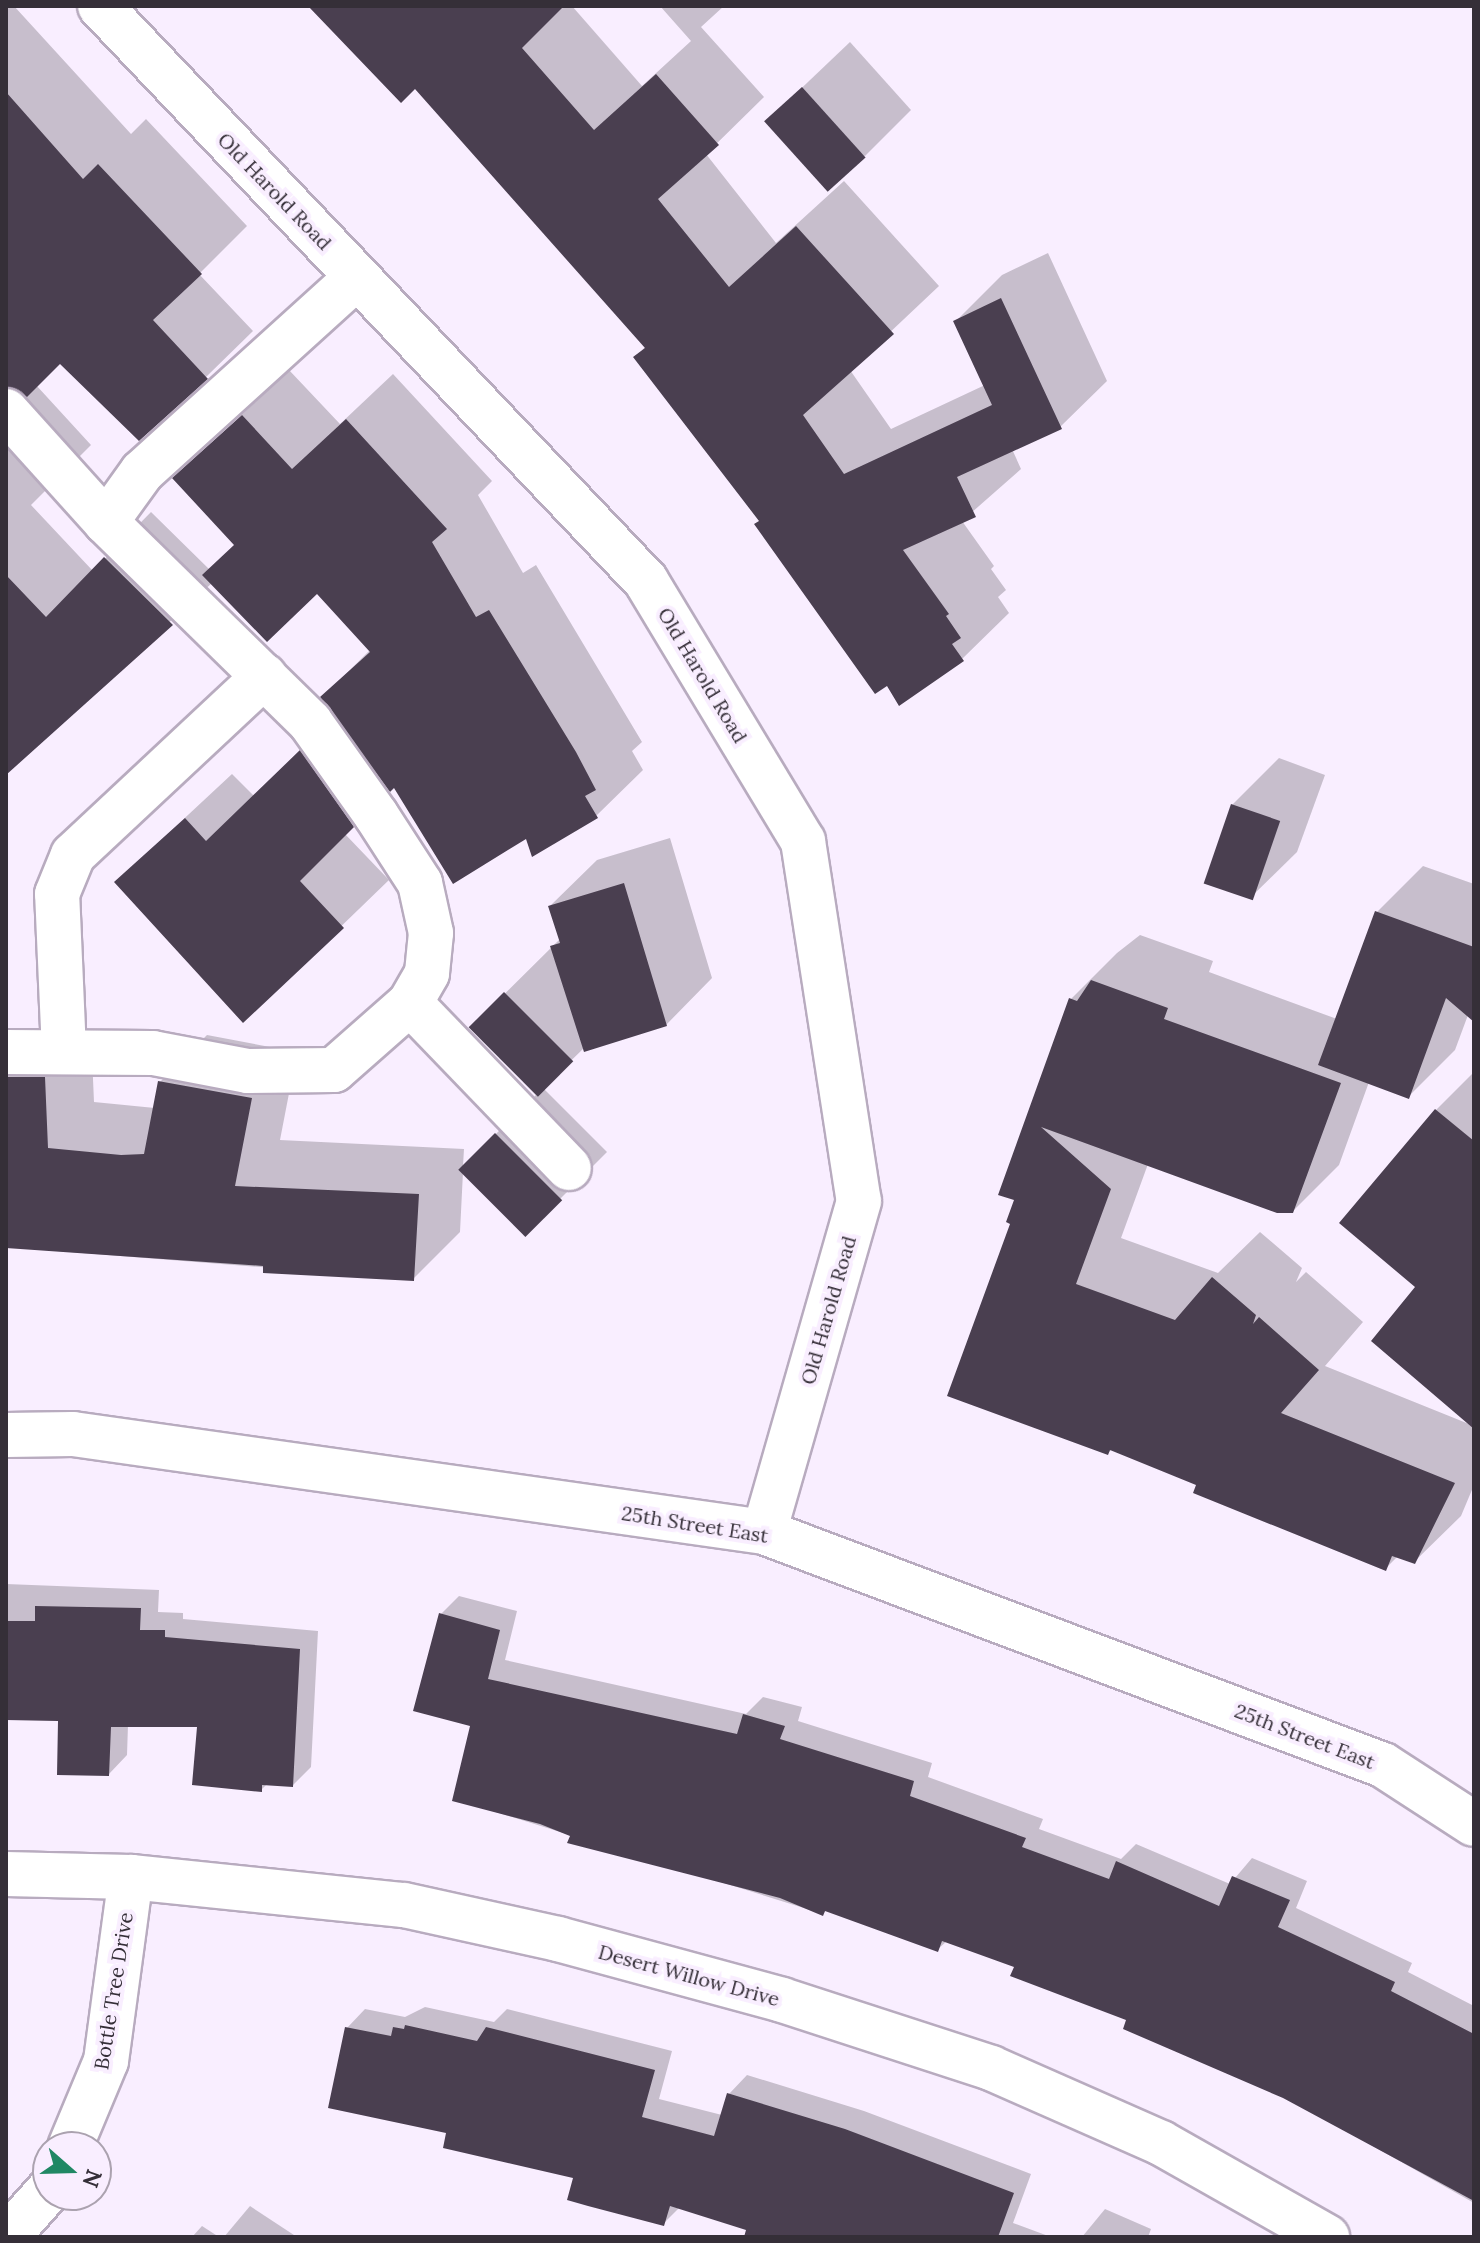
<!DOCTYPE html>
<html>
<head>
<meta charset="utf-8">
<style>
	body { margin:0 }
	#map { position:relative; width:1480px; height:2243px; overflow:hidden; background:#f9eeff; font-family:Lora,serif }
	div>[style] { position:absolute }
	.shadow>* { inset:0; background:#0003 }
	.building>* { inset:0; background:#4a3f50; transform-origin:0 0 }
	.roads { filter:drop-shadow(2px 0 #b8abbf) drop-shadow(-2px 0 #b8abbf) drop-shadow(0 2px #b8abbf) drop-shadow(0 -2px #b8abbf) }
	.street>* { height:44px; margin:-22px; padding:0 22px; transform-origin:22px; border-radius:22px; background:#fff }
	.secondary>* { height:44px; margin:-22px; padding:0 22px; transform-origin:22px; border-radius:22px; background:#fff }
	span { translate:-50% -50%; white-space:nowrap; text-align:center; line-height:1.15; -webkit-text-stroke:8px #f9eeff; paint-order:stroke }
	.street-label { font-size:20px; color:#352f38 }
	.frame { position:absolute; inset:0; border:8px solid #352f38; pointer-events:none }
	.north { position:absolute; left:32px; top:2131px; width:80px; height:80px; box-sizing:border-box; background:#f9eeff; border:2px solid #aba2af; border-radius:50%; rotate:110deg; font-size:22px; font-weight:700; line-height:32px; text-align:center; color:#352f38 }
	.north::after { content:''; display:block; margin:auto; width:28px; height:36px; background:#208864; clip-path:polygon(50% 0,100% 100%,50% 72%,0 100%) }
</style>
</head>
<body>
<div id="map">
	<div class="shadow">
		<i style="clip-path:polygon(6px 6px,14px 6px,131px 134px,146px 119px,247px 226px,199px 274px,253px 331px,206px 377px,60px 361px,36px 385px,91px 445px,31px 505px,93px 571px,151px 512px,210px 570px,236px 544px,175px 478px,289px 370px,340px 424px,393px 374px,492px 481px,478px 495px,523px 573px,536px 565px,642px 742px,632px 751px,643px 770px,596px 816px,528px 836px,394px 785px,345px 834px,389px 880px,243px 1021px,116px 882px,232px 774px,254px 796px,337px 716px,323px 697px,371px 649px,317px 591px,212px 583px,6px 772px,6px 394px,20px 381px,6px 367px)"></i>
		<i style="clip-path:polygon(315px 6px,572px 6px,642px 86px,691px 41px,660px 6px,724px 6px,701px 27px,764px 97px,706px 154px,776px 243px,844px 181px,939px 286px,850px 370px,891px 429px,985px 385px,956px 321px,1002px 275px,1048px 253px,1107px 381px,1060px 427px,1012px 449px,1021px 469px,962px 521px,994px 566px,991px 569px,1006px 590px,998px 597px,1009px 613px,962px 659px,887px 684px,636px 357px,646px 346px,415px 86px)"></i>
		<i style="clip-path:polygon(850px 42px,911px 110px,865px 156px,767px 121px)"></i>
		<i style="clip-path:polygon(1279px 758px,1325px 775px,1297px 852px,1250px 898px,1232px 805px)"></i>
		<i style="clip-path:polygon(670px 838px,712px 978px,666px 1025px,585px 1047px,543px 1088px,607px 1152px,524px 1235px,463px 1172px,460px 1232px,413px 1279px,6px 1247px,6px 1033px,91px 1032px,94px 1102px,155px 1108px,160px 1082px,207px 1035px,297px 1052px,280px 1140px,464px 1149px,463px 1166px,536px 1095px,471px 1027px,561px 938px,550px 906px,597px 860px)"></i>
		<i style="clip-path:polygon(1423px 866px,1474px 884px,1474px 1020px,1468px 1015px,1455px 1050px,1409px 1096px,1369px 1082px,1339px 1165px,1293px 1211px,1148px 1164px,1121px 1238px,1218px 1273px,1260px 1232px,1302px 1268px,1296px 1282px,1306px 1272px,1363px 1322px,1325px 1366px,1469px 1424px,1418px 1287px,1436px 1110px,1474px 1072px,1474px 1485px,1461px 1516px,1414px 1562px,1398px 1556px,1385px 1569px,1199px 1484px,1112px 1449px,1108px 1453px,1012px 1222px,1071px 999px,1117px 953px,1140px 935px,1213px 961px,1209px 972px,1337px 1019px,1377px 912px)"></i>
		<i style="clip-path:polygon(6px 1584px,159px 1590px,158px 1612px,183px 1613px,183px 1619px,318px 1631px,311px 1767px,293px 1785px,268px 1783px,261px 1790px,199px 1725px,128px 1725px,127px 1755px,109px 1774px,60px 1719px,6px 1719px)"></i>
		<i style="clip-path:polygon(459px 1596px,517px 1611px,505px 1660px,746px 1714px,763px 1697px,802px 1707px,798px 1721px,932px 1763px,928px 1777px,1043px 1819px,1039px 1829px,1121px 1859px,1136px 1844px,1230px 1884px,1252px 1858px,1307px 1881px,1296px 1908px,1412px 1963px,1408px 1972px,1474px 2006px,1474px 2203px,1284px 2096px,1016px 1966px,947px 1941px,937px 1950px,827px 1909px,823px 1914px,454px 1799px,472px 1724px,441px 1614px)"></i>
		<i style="clip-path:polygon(425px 2007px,494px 2022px,507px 2009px,672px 2051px,659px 2099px,722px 2115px,729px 2094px,747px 2075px,864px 2111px,1031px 2174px,1013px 2223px,1051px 2237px,746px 2237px,748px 2228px,680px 2207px,664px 2223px,575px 2176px,449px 2131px,347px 2028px,365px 2009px,405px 2017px)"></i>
		<i style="clip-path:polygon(250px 2206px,297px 2237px,224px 2237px)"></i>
		<i style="clip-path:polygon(1105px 2209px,1151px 2229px,1148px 2237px,1082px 2237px)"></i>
		<i style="clip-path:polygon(202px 2226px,219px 2237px,192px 2237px)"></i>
	</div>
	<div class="building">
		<i style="clip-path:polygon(308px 6px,564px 6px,522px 48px,594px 130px,656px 74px,719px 145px,658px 199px,729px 287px,796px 226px,894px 334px,803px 415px,844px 474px,992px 405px,953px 321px,1001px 298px,1062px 429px,957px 477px,976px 517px,903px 550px,949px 614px,946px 616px,961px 638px,952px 644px,964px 661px,899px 706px,887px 686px,875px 694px,754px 524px,759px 521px,633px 357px,645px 348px,415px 89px,401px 103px)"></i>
		<i style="left:802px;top:87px;width:95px;height:51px;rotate:48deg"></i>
		<i style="clip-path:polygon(6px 92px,83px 179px,98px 164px,202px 274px,153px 320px,208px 379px,139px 441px,60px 364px,27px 397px,6px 387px)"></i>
		<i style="clip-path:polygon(242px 415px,292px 469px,346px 419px,447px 529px,432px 542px,476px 617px,489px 610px,576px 752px,596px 790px,585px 796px,598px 818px,532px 857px,526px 839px,453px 884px,394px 788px,390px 792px,320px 697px,370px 652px,317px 594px,267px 642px,202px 575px,234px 545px,172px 478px)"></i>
		<i style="clip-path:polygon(104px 557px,173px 625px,6px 775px,6px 575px,46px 617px)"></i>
		<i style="clip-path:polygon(300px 750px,354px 827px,300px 881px,344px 928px,243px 1023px,114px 882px,185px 818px,206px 841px)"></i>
		<i style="left:1231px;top:804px;width:52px;height:84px;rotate:19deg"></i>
		<i style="clip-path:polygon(624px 883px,667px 1026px,584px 1052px,550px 946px,560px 943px,548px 906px)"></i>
		<i style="clip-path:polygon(1375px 911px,1474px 947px,1474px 1022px,1446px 998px,1409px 1099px,1318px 1065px)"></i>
		<i style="clip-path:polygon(1091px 980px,1168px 1008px,1164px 1019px,1341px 1083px,1293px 1213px,1277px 1213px,1041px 1127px,1111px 1189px,1076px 1284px,1175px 1320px,1212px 1277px,1256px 1315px,1253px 1324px,1259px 1317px,1319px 1370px,1281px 1413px,1455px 1483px,1415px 1564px,1392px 1556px,1386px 1571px,1193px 1493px,1196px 1485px,1110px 1450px,1108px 1455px,947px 1396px,1010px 1224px,1006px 1222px,1014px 1200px,998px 1195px,1069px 998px,1077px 1001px)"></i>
		<i style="left:504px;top:992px;width:98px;height:50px;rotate:45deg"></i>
		<i style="clip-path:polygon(6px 1077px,45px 1077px,48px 1148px,121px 1155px,144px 1154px,158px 1081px,252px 1098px,235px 1186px,419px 1194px,414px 1281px,263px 1273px,263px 1266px,6px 1248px)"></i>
		<i style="clip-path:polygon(1435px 1109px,1474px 1141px,1474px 1429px,1371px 1341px,1415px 1287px,1339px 1223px)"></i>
		<i style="left:495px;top:1133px;width:95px;height:52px;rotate:45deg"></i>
		<i style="clip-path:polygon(35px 1606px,141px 1608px,140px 1630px,165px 1630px,165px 1637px,300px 1649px,293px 1787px,262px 1785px,262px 1792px,192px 1785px,197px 1727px,111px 1727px,109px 1776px,57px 1775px,58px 1721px,6px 1720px,6px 1621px,35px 1621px)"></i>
		<i style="clip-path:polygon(439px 1613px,500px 1630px,488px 1679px,737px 1734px,743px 1714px,785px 1726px,780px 1739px,914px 1781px,910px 1796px,1026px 1838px,1022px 1847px,1109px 1879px,1116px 1861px,1219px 1906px,1232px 1876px,1290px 1900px,1278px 1927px,1395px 1982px,1391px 1991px,1474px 2034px,1474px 2201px,1283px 2098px,1123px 2029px,1126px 2020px,1010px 1976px,1014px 1967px,942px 1941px,938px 1952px,825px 1911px,823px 1916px,780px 1898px,567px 1843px,570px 1836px,540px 1824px,452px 1801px,470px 1726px,413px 1711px)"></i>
		<i style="clip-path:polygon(405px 2025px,477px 2041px,486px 2027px,655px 2070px,642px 2117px,714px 2136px,727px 2093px,845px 2129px,1014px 2193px,998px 2237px,744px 2237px,746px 2230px,670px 2206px,664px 2226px,588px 2206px,567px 2200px,573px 2178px,443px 2148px,446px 2133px,328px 2108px,345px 2027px,391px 2036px,393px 2027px,404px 2029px)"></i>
	</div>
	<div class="roads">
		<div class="street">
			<i style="left:100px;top:6px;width:793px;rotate:46.48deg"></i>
			<i style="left:646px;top:581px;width:304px;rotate:58.9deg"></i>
			<i style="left:803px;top:841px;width:364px;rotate:81.2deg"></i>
			<i style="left:859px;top:1201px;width:344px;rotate:106deg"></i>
			<i style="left:6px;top:411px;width:149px;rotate:48deg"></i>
			<i style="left:410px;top:1003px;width:229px;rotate:46.1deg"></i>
			<i style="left:6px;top:1052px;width:147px;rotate:0.4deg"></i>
			<i style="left:153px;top:1053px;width:97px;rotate:10.7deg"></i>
			<i style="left:248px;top:1071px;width:86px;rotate:-0.7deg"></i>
			<i style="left:334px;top:1070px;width:101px;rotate:-41.4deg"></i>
			<i style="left:410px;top:1003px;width:34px;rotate:-60deg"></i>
			<i style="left:427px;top:973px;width:40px;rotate:-84.3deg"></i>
			<i style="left:431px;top:933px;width:51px;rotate:-102.4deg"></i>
			<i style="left:420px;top:883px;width:81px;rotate:-122.9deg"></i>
			<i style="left:376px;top:815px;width:114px;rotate:-125.4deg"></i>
			<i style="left:310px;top:722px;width:286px;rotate:-135.6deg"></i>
			<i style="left:106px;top:522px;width:62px;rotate:-54.2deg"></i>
			<i style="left:142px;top:472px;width:290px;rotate:-42.2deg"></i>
			<i style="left:64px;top:1052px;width:158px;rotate:-92.5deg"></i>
			<i style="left:57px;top:894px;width:42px;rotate:-67.7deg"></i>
			<i style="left:73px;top:855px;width:262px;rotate:-43.1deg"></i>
			<i style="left:6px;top:1874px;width:125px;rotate:1.4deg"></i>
			<i style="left:131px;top:1877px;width:274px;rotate:5.9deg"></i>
			<i style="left:404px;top:1905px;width:158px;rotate:12.4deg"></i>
			<i style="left:558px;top:1939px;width:232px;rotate:15.2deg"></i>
			<i style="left:782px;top:2000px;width:220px;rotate:18deg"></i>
			<i style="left:991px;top:2068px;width:186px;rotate:23.8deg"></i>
			<i style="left:1161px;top:2143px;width:191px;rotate:29.5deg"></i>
			<i style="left:70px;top:2147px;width:93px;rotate:-67.3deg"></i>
			<i style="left:106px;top:2061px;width:186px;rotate:-82.3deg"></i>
			<i style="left:7px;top:2237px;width:62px;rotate:-48.3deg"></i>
		</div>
		<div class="secondary">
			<i style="left:6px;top:1435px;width:67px;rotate:-0.9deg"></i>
			<i style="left:73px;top:1434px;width:698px;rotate:8.07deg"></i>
			<i style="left:764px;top:1532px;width:661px;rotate:20.63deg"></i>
			<i style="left:1383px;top:1765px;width:108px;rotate:33deg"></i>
		</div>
	</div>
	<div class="street-label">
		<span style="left:275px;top:191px;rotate:46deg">Old Harold Road</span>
		<span style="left:703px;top:675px;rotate:59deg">Old Harold Road</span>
		<span style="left:828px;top:1310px;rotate:-74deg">Old Harold Road</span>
		<span style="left:695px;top:1524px;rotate:9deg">25th Street East</span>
		<span style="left:1305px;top:1736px;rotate:21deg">25th Street East</span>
		<span style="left:689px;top:1975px;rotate:15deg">Desert Willow Drive</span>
		<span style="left:113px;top:1991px;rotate:-81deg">Bottle Tree Drive</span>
	</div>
	<div class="frame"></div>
	<div class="north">N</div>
</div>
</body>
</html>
